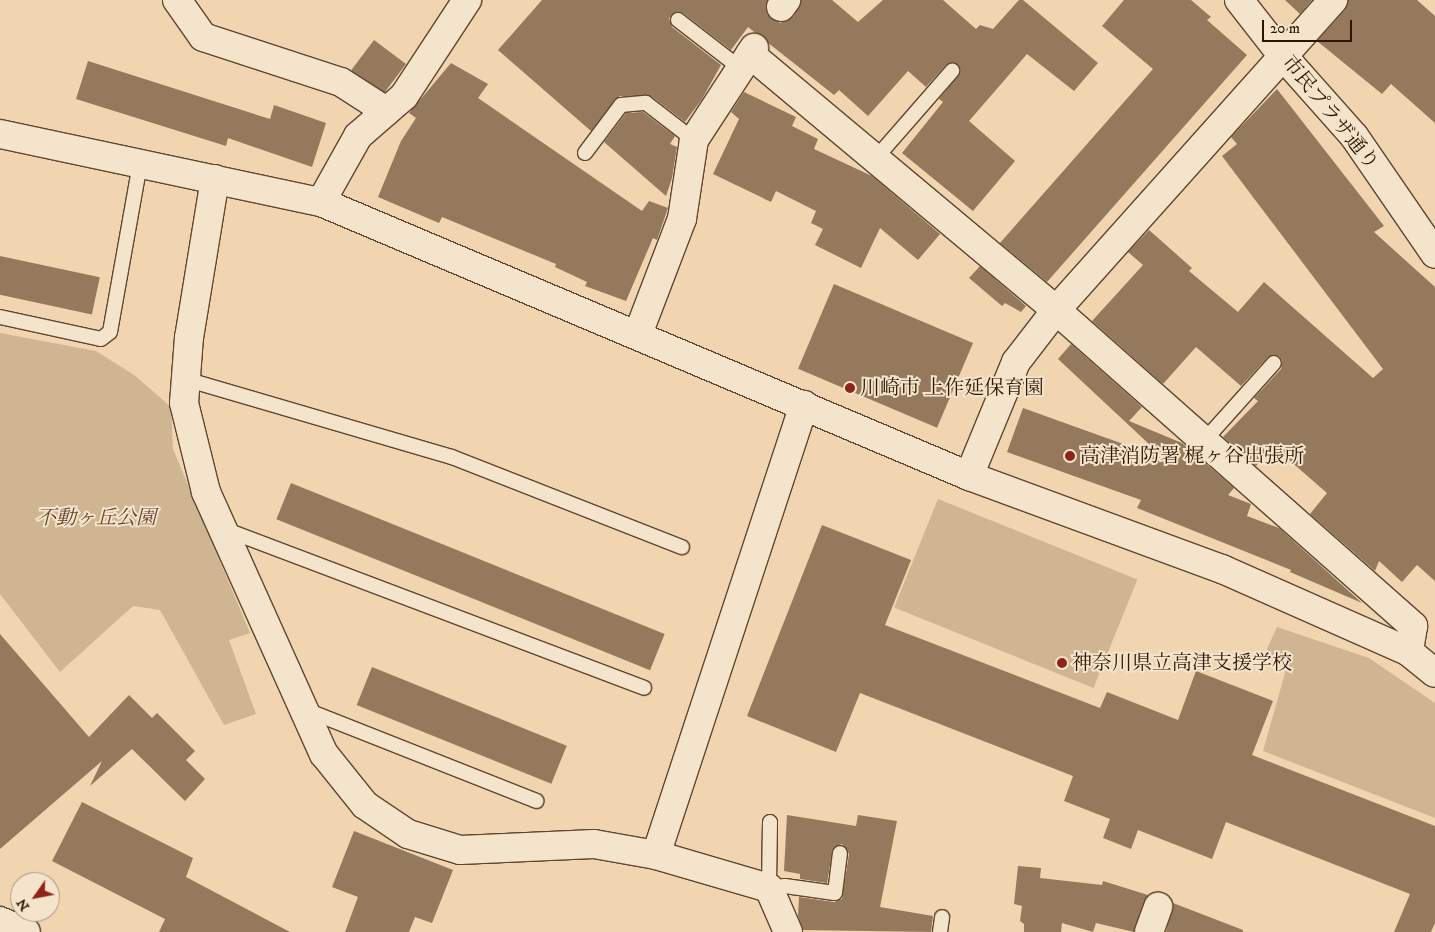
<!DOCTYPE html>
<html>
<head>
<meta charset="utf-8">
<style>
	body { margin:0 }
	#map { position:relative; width:1435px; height:932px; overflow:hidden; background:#f0d5b0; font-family:"IM FELL DW Pica","Noto Serif JP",serif }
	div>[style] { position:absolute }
	.green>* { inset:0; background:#cfb592; transform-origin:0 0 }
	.building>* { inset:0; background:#94795c; transform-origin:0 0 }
	.roads { filter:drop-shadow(1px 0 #60462e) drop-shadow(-1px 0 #60462e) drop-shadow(0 1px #60462e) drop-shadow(0 -1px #60462e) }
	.lane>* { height:14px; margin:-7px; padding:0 7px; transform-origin:7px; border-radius:7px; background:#f5e4cc }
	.street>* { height:28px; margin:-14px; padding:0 14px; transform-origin:14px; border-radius:14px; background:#f5e4cc }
	.secondary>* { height:28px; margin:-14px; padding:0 14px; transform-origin:14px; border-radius:14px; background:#f5e4cc }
	.dots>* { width:14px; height:14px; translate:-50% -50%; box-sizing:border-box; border:2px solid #f5e4cc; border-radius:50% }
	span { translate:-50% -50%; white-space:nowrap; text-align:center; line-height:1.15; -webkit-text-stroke:4px #f5e4cc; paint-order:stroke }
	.street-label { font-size:20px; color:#301602 }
	.poi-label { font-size:20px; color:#301602 }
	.left { translate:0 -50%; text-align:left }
	.park-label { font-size:20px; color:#60462d; font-style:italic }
	.north { position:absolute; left:10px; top:872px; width:50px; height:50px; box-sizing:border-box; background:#f5e4cc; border:1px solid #a6927b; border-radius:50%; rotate:237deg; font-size:14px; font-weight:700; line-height:20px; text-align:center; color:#301602 }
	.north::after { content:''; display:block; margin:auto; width:18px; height:22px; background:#8f2418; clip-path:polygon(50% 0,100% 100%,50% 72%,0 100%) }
	.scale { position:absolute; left:1262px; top:20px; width:90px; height:22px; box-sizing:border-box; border:2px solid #301602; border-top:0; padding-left:6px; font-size:15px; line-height:18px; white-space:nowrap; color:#301602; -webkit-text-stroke:4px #f5e4cc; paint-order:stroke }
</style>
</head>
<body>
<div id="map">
	<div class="green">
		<i style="clip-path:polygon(0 333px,96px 351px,134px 375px,171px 407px,173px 449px,250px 633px,229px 640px,256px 714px,224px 725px,160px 610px,133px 606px,60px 672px,0 594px)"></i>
		<i style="left:938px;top:499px;width:215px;height:117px;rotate:22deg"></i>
		<i style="clip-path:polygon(1277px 627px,1369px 658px,1435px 703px,1435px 818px,1263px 751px,1287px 666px,1266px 651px)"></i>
	</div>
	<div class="building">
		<i style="clip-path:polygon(542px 0,767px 0,767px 14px,780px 23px,794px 16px,801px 0,832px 0,858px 22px,883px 0,943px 0,976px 29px,980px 25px,993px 29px,1019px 0,1023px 0,1098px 63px,1074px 91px,1027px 54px,969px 121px,1015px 161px,973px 211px,902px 153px,943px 102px,939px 99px,960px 73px,957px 64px,946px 65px,926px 87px,908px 71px,868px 116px,839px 90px,834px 95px,748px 27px,731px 50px,683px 13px,675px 12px,669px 18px,672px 27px,721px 65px,702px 99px,685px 122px,651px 96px,620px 96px,591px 131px,498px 50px)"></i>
		<i style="clip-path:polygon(1124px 0,1191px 0,1211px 17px,1207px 20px,1247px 55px,1047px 282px,1000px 243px,1153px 69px,1102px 26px)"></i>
		<i style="clip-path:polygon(1285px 0,1312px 0,1300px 14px)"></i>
		<i style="clip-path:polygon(1348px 0,1417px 0,1435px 16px,1435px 123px,1391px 84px,1382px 94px,1317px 41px,1345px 10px)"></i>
		<i style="left:374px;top:40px;width:40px;height:38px;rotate:37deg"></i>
		<i style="clip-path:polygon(88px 61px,270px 119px,274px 105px,326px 123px,312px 167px,228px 138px,226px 146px,76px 99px)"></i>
		<i style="clip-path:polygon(451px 63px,488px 84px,478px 98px,642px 211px,649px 201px,668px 208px,657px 240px,653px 238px,626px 301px,585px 286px,587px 282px,555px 267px,556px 264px,442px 217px,439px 223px,378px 197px,401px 141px,416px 118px,409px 113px)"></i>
		<i style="clip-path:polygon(1277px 89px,1384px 226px,1374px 232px,1435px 287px,1435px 581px,1417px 565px,1402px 582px,1379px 561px,1375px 571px,1310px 514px,1327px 493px,1274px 447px,1256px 466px,1223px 437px,1258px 401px,1254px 398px,1281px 369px,1282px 361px,1279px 356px,1268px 357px,1241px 386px,1196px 347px,1163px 384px,1092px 321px,1143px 265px,1128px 252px,1149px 230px,1192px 268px,1189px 271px,1238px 312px,1264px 282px,1373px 378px,1383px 369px,1222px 156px,1237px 144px,1231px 137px)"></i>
		<i style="clip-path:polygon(744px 92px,796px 117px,792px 126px,818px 139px,814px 149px,872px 176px,940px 234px,918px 260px,880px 228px,861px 268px,815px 245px,823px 229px,811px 223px,816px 211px,776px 191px,771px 202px,713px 174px,739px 119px,731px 112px)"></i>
		<i style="clip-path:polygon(643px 112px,675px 136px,670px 144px,677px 147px,672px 178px,666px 196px,604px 142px,626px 113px)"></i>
		<i style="left:0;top:256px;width:102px;height:38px;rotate:12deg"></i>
		<i style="clip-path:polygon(980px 266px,1026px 306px,1021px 312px,1005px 303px,1002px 306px,969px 278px)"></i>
		<i style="left:834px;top:284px;width:151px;height:92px;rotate:23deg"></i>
		<i style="clip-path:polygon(1071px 344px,1142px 407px,1129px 421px,1182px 443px,1234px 488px,1228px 495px,1251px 504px,1247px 516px,1279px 528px,1362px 603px,1290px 572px,1291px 570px,1137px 508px,1141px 500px,1007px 452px,1023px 408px,1165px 459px,1058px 359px)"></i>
		<i style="left:291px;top:483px;width:403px;height:39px;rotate:22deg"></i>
		<i style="clip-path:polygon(822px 525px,911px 560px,885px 625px,1100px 708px,1107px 692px,1178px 720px,1196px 671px,1273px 701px,1252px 755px,1435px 826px,1435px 923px,1431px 932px,1394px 932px,1410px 894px,1226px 822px,1212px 859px,1138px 830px,1131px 849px,1103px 838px,1110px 819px,1064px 801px,1073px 776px,860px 693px,836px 752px,747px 716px)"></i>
		<i style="clip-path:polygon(0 634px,89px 737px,129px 695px,152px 718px,157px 713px,195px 751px,186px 760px,205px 779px,185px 801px,132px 749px,90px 786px,102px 761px,0 849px)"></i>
		<i style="left:372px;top:667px;width:210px;height:41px;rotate:22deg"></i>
		<i style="clip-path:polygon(82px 802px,193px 858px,186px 877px,290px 932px,159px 932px,165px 919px,52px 861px)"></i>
		<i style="clip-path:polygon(787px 815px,856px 826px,858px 815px,897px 821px,880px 907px,933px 916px,931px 932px,803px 930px,798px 916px,799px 897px,834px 902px,842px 899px,849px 854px,842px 844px,833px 848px,827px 883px,800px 879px,800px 874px,784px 871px)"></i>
		<i style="clip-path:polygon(354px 831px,453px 870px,432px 923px,415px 917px,409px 932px,345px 932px,358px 897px,332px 887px)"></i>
		<i style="clip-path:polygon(1018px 866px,1041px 868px,1040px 878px,1102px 885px,1103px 881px,1148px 895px,1134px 932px,1096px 923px,1093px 932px,1062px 923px,1061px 932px,1024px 932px,1024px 924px,1020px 921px,1022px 906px,1014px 904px)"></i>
		<i style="clip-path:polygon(1173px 903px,1243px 930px,1243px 932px,1166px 932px)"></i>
	</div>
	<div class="roads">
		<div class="lane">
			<i style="left:678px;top:20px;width:78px;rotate:37.7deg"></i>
			<i style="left:585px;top:153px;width:60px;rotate:-53.1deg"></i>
			<i style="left:621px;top:105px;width:25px;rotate:-5deg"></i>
			<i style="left:646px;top:103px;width:61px;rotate:37.6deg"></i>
			<i style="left:876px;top:158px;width:116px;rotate:-48.9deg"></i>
			<i style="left:0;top:317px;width:103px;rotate:12.3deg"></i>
			<i style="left:101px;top:339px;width:11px;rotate:-38deg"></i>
			<i style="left:110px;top:332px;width:171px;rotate:-79.9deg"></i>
			<i style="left:185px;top:379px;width:278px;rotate:16.3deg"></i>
			<i style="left:452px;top:457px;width:247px;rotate:21.4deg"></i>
			<i style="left:1203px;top:442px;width:106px;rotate:-48.1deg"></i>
			<i style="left:224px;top:529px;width:449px;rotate:20.7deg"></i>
			<i style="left:304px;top:709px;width:250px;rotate:21.6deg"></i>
			<i style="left:770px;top:822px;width:66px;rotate:90.9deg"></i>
			<i style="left:769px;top:888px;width:16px;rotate:-7deg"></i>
			<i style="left:785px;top:886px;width:50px;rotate:8deg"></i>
			<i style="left:835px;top:893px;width:40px;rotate:-82.9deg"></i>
			<i style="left:940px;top:932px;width:15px;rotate:-82deg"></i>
		</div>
		<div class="street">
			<i style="left:177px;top:0;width:45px;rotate:54.9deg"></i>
			<i style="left:203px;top:37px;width:145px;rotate:18.1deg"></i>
			<i style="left:341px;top:82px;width:54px;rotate:32.8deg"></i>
			<i style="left:781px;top:7px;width:9px;rotate:-54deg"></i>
			<i style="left:750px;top:54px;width:399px;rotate:39.9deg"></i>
			<i style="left:1056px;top:310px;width:477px;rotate:41.5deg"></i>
			<i style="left:1413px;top:626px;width:26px;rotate:99deg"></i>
			<i style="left:215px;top:179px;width:160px;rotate:99.3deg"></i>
			<i style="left:189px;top:337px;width:66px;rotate:94.3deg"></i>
			<i style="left:184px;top:403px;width:92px;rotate:76.1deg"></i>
			<i style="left:206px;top:492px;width:287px;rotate:65.8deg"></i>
			<i style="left:324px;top:754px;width:65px;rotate:51.2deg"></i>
			<i style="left:365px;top:805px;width:52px;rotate:34deg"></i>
			<i style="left:408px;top:834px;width:54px;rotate:17.1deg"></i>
			<i style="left:460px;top:850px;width:134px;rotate:-2.6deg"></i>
			<i style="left:594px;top:844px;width:63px;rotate:10.1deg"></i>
			<i style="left:656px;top:855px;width:118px;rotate:16.3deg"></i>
			<i style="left:769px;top:888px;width:48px;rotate:66.6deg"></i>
			<i style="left:321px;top:202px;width:76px;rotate:-60.7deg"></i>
			<i style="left:358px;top:136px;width:61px;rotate:-41deg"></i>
			<i style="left:404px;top:96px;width:115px;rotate:-56.7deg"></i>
			<i style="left:638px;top:334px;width:123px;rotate:-69.1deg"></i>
			<i style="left:682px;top:219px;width:80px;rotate:-81.4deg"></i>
			<i style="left:694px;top:140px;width:110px;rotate:-56.9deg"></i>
			<i style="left:969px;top:476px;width:123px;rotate:-67.6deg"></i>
			<i style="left:1016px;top:362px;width:66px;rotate:-52.4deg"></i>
			<i style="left:1056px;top:310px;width:416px;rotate:-48.2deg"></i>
			<i style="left:656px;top:855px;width:474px;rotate:-71.8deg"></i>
			<i style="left:0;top:921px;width:28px;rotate:23deg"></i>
			<i style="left:1149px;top:932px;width:27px;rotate:-70deg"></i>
		</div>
		<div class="secondary">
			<i style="left:1239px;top:0;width:70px;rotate:52deg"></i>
			<i style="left:1282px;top:55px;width:108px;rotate:48.4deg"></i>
			<i style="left:1354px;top:136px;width:143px;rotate:55.5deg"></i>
			<i style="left:0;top:134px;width:328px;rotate:12deg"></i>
			<i style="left:321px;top:202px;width:704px;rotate:22.92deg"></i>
			<i style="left:969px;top:476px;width:270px;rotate:20.2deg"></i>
			<i style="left:1222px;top:569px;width:205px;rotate:23.9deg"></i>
			<i style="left:1409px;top:652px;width:33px;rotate:39deg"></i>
		</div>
	</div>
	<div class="dots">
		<i style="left:850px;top:388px;background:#8f2418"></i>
		<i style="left:1070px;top:456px;background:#8f2418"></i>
		<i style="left:1062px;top:663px;background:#8f2418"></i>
	</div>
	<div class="street-label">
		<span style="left:1330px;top:113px;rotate:51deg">市民プラザ通り</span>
	</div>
	<div class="poi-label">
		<span class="left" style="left:860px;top:388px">川崎市 上作延保育園</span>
		<span class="left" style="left:1080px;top:456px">高津消防署 梶ヶ谷出張所</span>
		<span class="left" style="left:1072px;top:663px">神奈川県立高津支援学校</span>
	</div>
	<div class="park-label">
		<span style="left:96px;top:518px">不動ヶ丘公園</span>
	</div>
	<div class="north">N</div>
	<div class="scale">20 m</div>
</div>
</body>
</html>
